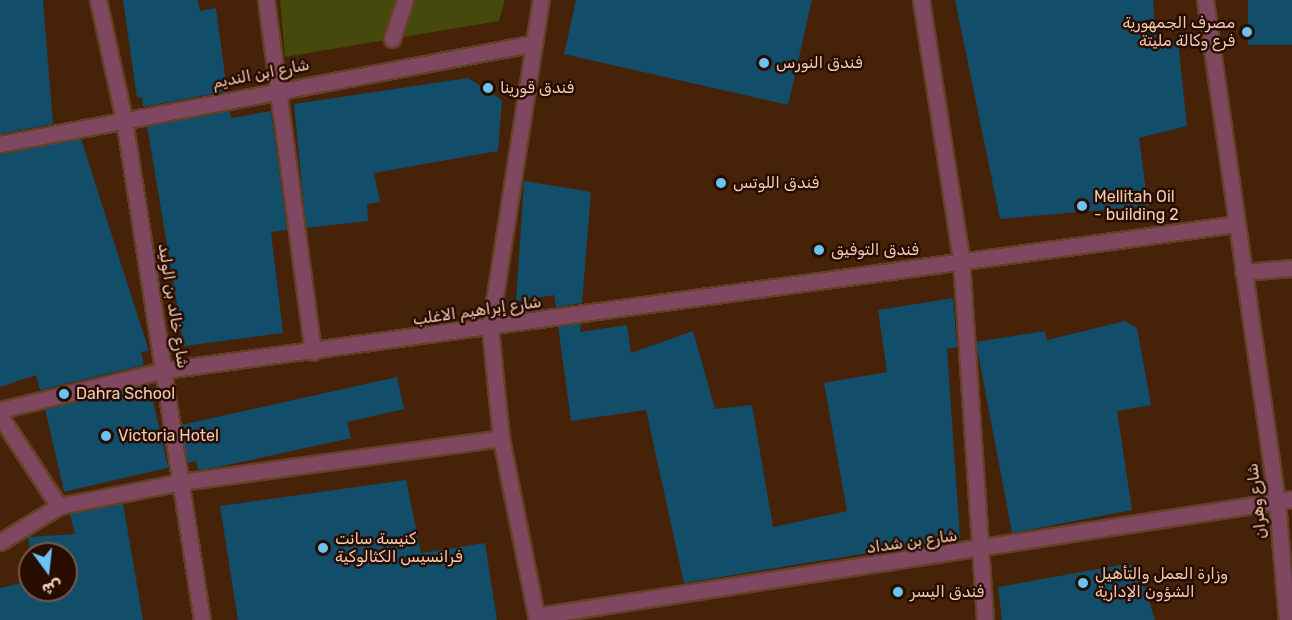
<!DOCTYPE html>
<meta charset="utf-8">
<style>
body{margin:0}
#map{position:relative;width:1292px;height:620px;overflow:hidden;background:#452208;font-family:Rubik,Cairo,sans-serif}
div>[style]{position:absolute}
.green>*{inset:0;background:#45490c}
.building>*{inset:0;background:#124d69;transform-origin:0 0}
.roads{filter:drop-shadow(2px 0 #644027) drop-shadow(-2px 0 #644027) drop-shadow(0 2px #644027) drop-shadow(0 -2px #644027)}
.pedestrian>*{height:15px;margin:-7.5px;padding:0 7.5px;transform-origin:7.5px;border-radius:7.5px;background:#804860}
.minor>*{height:15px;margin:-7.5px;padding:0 7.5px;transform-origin:7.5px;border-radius:7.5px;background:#804860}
.tertiary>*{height:15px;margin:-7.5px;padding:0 7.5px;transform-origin:7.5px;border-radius:7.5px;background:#804860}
.dots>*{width:16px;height:16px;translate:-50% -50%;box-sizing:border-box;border:3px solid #270c00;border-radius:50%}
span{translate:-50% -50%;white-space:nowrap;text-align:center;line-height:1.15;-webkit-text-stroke:5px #270c00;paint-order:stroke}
.poi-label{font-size:16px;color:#f1cbb3}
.right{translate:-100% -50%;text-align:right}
.left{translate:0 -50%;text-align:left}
.street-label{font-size:16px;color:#f1cbb3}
.north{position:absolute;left:18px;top:542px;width:60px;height:60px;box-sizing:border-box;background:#270c00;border:2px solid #785848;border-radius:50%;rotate:165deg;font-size:16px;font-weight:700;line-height:24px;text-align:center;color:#f1cbb3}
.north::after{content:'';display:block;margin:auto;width:21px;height:27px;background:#6bc3f2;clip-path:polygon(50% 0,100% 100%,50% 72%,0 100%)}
</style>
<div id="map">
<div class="green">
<i style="clip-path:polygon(280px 0,505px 0,499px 21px,285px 57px)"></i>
</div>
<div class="building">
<i style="clip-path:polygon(0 0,43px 0,53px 124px,0 134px)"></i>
<i style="clip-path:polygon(123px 0,198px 0,200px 11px,216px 8px,227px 91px,143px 107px,142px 97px,137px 98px)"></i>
<i style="clip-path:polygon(576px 0,812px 0,788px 105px,564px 54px)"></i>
<i style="clip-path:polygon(955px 0,1153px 0,1156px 39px,1178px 41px,1187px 126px,1139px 138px,1148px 206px,1000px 219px)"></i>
<i style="left:1248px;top:0;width:44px;height:45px"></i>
<i style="clip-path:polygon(468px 78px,502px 100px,498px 151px,374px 173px,380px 202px,367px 204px,368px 221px,306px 228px,294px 104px)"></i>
<i style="clip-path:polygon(230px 111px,231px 118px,271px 111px,287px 230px,271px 232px,283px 333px,184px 346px,147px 126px)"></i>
<i style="clip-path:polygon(81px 139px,149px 351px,141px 352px,144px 365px,40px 390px,36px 375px,0 387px,0 154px)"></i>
<i style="clip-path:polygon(524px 181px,591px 192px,582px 303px,556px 307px,554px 295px,516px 301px)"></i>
<i style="clip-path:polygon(953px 298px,957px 347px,947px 349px,960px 538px,684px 583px,646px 410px,571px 421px,558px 326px,581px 323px,580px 332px,627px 325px,631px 353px,693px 331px,715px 409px,752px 405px,773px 527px,847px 511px,824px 383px,887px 372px,878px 310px)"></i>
<i style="clip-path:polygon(1125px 321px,1137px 328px,1151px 405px,1117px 411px,1132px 510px,1012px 533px,976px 342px,1045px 331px,1047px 340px)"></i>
<i style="clip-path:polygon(397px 377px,404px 409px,347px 422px,351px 438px,218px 467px,198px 470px,196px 461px,187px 463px,181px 425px)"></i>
<i style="left:149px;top:384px;width:86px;height:107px;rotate:77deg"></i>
<i style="clip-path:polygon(406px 480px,421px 553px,485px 543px,497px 620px,238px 620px,220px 506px)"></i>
<i style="clip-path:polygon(123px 503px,143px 620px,0 620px,0 588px,30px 581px,30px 590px,66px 590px,66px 554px,31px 554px,28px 537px,75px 534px,70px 514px)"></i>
<i style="clip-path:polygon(1120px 565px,1138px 565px,1155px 620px,1002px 620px,998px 587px)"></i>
</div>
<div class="roads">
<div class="pedestrian">
<i style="left:392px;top:39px;width:41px;rotate:-71.6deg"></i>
</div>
<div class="minor">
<i style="left:266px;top:0;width:355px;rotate:82.4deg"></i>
<i style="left:921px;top:0;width:262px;rotate:81.2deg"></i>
<i style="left:961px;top:259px;width:362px;rotate:86.2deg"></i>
<i style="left:1205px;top:0;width:507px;rotate:81.84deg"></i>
<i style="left:1277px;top:502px;width:118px;rotate:85.2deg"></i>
<i style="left:0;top:144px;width:539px;rotate:-10.68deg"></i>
<i style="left:1243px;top:272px;width:49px;rotate:-4.7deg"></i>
<i style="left:0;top:410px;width:170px;rotate:-13.6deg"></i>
<i style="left:165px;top:370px;width:1081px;rotate:-7.76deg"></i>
<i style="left:0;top:416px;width:108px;rotate:56.8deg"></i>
<i style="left:0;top:542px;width:69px;rotate:-31.4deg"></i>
<i style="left:59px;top:506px;width:124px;rotate:-11.1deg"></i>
<i style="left:181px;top:482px;width:323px;rotate:-7.8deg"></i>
<i style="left:537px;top:616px;width:764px;rotate:-8.81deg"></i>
<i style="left:537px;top:620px;width:186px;rotate:-101.2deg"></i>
<i style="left:501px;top:438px;width:111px;rotate:-95.7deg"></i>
<i style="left:490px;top:328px;width:332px;rotate:-81.2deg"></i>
</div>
<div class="tertiary">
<i style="left:98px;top:0;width:122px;rotate:77.7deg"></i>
<i style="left:124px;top:119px;width:507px;rotate:81.15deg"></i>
</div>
</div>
<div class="dots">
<i style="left:1247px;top:32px;background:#6bc3f2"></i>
<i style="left:764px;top:63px;background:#6bc3f2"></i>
<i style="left:488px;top:88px;background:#6bc3f2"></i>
<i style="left:721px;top:183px;background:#6bc3f2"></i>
<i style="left:1082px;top:206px;background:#6bc3f2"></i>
<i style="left:819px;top:250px;background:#6bc3f2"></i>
<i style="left:64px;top:394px;background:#6bc3f2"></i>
<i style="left:106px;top:436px;background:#6bc3f2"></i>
<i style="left:323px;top:548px;background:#6bc3f2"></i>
<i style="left:1083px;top:583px;background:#6bc3f2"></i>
<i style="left:898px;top:592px;background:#6bc3f2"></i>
</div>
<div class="poi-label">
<span class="right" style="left:1235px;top:32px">مصرف الجمهورية<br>فرع وكالة مليتة</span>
<span class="left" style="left:776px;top:63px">فندق النورس</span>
<span class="left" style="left:500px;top:88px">فندق قورينا</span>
<span class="left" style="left:733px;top:183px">فندق اللوتس</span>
<span class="left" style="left:1094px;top:206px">Mellitah Oil<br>- building 2</span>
<span class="left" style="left:831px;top:250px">فندق التوفيق</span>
<span class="left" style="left:76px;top:394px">Dahra School</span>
<span class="left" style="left:118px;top:436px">Victoria Hotel</span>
<span class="left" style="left:335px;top:548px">كنيسة سانت<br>فرانسيس الكثالوكية</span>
<span class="left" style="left:1095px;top:583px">وزارة العمل والتأهيل<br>الشؤون الإدارية</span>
<span class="left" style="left:910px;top:592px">فندق اليسر</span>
</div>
<div class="street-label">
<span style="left:261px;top:74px;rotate:-11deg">شارع ابن النديم</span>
<span style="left:173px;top:306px;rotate:81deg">شارع خالد بن الوليد</span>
<span style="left:477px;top:311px;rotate:-8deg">شارع إبراهيم الاغلب</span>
<span style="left:1257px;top:501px;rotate:-97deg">شارع وهران</span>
<span style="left:912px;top:542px;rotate:-8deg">شارع بن شداد</span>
</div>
<div class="north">ش</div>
</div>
